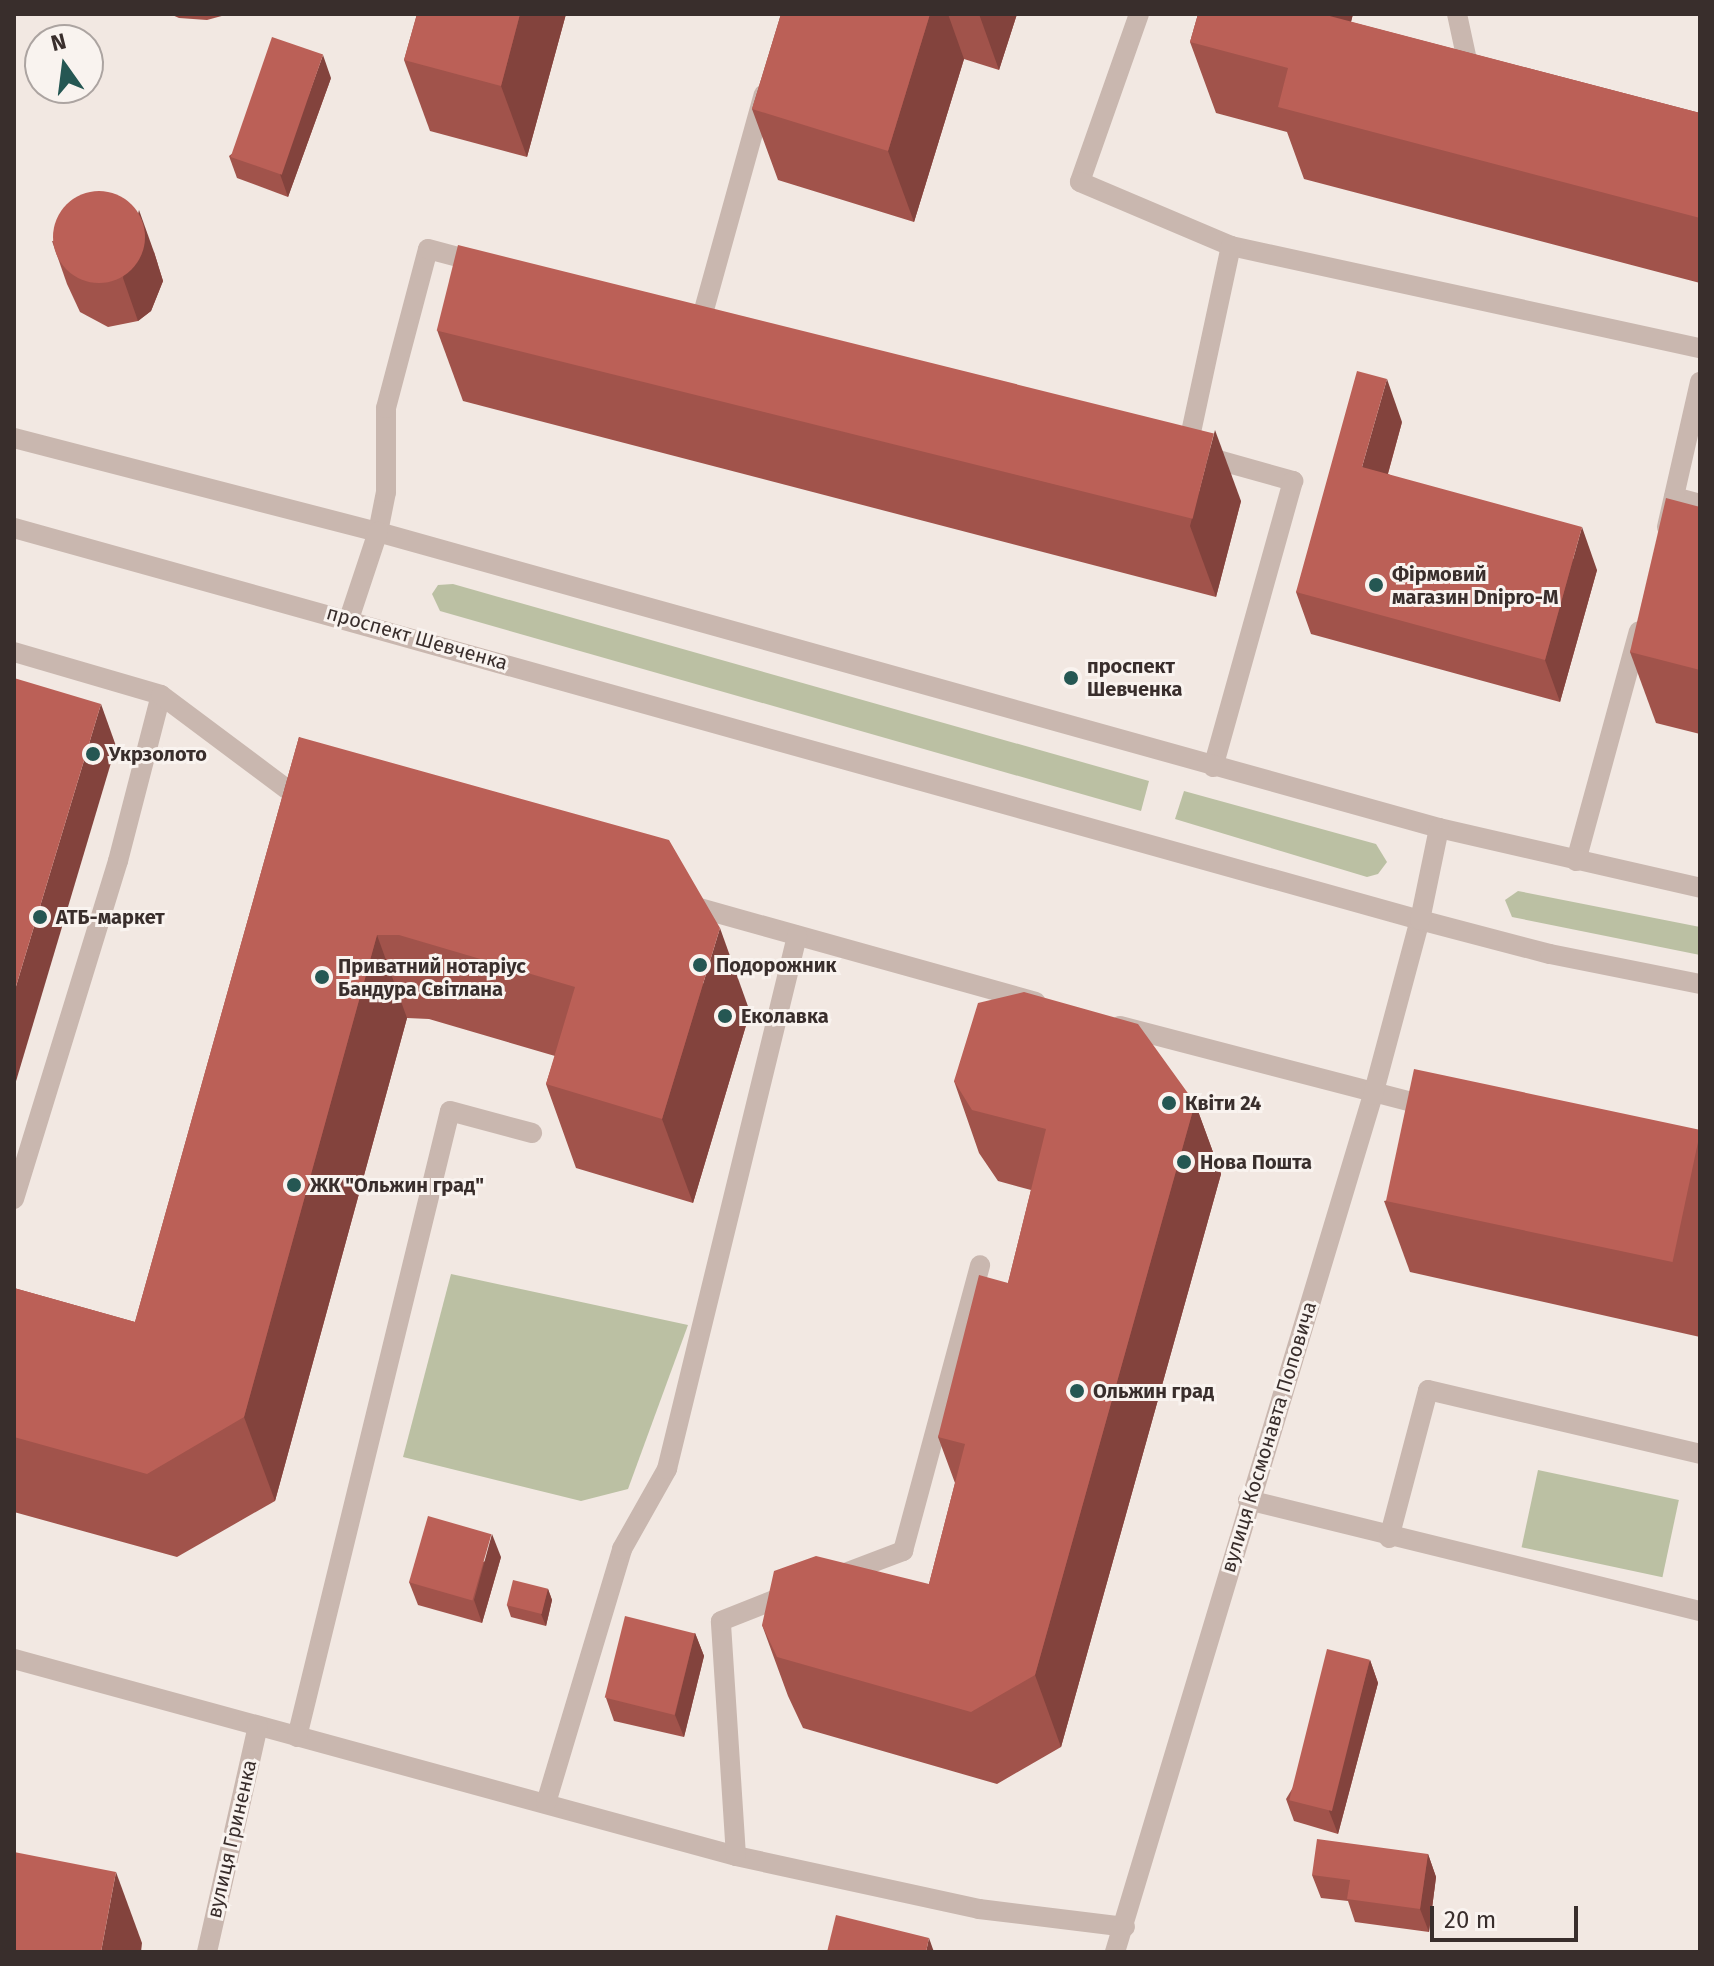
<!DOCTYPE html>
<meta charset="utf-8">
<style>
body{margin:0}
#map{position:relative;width:1714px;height:1966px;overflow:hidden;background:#f2e8e2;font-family:"Fira Sans",sans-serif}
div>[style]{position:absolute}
.green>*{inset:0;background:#bbc0a3;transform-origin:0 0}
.service>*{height:20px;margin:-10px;padding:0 10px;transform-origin:10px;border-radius:10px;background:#c9b7af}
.minor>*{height:20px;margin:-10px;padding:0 10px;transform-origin:10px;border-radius:10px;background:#c9b7af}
.tertiary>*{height:20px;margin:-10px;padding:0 10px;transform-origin:10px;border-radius:10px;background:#c9b7af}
.wall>*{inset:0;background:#a1534b}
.shaded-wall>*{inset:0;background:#83433d}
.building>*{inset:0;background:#bb6057;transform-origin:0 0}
.round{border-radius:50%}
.dots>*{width:22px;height:22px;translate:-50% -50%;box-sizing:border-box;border:4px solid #f9f3ef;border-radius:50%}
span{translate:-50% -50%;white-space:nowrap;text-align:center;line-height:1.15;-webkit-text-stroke:6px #f9f3ef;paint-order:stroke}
.poi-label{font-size:20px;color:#392e2c;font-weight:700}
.left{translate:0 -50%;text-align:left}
.street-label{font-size:20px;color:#392e2c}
.frame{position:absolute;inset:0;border:16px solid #392e2c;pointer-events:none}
.north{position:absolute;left:24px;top:24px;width:80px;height:80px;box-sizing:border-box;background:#f9f3ef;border:2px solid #aca4a1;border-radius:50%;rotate:346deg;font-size:22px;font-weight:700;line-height:32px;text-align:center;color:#392e2c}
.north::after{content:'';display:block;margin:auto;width:28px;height:36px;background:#255753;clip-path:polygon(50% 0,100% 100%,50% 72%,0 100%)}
.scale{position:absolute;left:1430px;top:1906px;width:148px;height:36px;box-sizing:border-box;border:4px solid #392e2c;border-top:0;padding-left:10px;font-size:24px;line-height:28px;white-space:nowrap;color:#392e2c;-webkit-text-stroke:6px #f9f3ef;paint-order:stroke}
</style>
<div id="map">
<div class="green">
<i style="clip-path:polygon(453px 584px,1149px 781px,1141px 811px,440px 611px,432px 594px,438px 585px)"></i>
<i style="clip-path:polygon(1184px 791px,1376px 844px,1387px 862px,1378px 874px,1367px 877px,1175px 819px)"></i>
<i style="clip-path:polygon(1518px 891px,1700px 927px,1700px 955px,1512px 917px,1505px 900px)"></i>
<i style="clip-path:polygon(451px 1274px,688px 1325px,628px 1489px,581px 1501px,403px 1457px)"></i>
<i style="left:1538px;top:1470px;width:144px;height:79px;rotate:12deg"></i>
</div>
<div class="service">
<i style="left:1139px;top:14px;width:178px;rotate:109.4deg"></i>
<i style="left:1080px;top:182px;width:164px;rotate:23deg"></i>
<i style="left:1231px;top:246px;width:480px;rotate:12.3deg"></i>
<i style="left:1457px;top:14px;width:52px;rotate:77.8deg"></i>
<i style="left:1468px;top:65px;width:14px;rotate:12deg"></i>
<i style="left:702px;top:317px;width:231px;rotate:-74.5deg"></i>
<i style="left:1187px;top:451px;width:210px;rotate:-77.9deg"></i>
<i style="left:1200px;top:455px;width:97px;rotate:15.6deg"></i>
<i style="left:1293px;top:481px;width:297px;rotate:105.6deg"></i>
<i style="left:1674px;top:497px;width:27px;rotate:15deg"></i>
<i style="left:1667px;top:527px;width:149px;rotate:-77.2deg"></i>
<i style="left:378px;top:532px;width:41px;rotate:-78.7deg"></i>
<i style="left:386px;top:492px;width:84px;rotate:-90deg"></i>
<i style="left:386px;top:408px;width:164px;rotate:-75.2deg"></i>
<i style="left:428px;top:249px;width:55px;rotate:14.8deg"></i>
<i style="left:14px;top:652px;width:153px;rotate:16.3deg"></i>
<i style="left:1576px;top:861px;width:238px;rotate:-74.7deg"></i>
<i style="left:685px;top:904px;width:364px;rotate:15.6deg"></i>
<i style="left:1120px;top:1026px;width:325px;rotate:14.6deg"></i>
<i style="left:14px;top:1199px;width:354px;rotate:-72.9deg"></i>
<i style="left:118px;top:861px;width:171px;rotate:-75.5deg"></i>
<i style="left:161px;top:695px;width:164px;rotate:36.8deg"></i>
<i style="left:292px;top:793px;width:16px;rotate:14deg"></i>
<i style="left:1248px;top:1500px;width:465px;rotate:13.8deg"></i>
<i style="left:1389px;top:1538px;width:153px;rotate:-75.2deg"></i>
<i style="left:1428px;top:1390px;width:279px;rotate:13.2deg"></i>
<i style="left:837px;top:1576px;width:71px;rotate:-20.7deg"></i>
<i style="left:903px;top:1551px;width:296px;rotate:-74.9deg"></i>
<i style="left:14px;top:1659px;width:748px;rotate:15.26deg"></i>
<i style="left:736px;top:1856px;width:249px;rotate:12.3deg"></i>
<i style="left:979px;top:1909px;width:147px;rotate:7deg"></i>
<i style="left:297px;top:1737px;width:644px;rotate:-76.27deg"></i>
<i style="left:450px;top:1111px;width:85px;rotate:15deg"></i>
<i style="left:546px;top:1803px;width:265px;rotate:-73.3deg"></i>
<i style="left:622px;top:1549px;width:92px;rotate:-60.6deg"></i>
<i style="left:667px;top:1469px;width:549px;rotate:-76.29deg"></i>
<i style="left:736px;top:1856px;width:235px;rotate:-93.7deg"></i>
<i style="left:721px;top:1621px;width:76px;rotate:-21.5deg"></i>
</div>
<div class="minor">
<i style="left:207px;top:1952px;width:232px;rotate:-77.3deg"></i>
<i style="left:1115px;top:1952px;width:895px;rotate:-73.25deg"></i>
<i style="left:1373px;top:1095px;width:181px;rotate:-75deg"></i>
</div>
<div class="tertiary">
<i style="left:14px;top:438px;width:376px;rotate:14.5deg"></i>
<i style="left:378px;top:532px;width:1102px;rotate:15.59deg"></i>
<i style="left:1439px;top:828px;width:268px;rotate:12.9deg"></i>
<i style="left:14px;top:528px;width:1460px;rotate:15.58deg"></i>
<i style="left:1420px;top:920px;width:134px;rotate:14.7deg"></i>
<i style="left:1550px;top:954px;width:153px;rotate:11.3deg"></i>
<i style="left:349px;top:619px;width:92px;rotate:-71.6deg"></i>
<i style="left:1420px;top:920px;width:94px;rotate:-78.3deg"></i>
</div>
<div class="wall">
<i style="clip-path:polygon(170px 14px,229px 14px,207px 20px,179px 18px)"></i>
<i style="clip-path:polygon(417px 14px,566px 14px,527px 157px,430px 131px,404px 60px)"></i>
<i style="clip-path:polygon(781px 14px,1017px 14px,999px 70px,964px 59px,914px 222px,778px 180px,752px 109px)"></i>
<i style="clip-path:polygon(1198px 14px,1353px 14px,1351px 22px,1700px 113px,1700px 283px,1304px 179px,1287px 132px,1216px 113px,1190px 42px)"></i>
<i style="clip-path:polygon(331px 78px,288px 197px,237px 178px,229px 156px)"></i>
<i style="clip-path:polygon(52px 241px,154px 252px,163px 281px,151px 311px,138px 321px,108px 327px,80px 312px,67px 284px)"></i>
<i style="clip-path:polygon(437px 330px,1241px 501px,1216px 597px,463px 401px)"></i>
<i style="clip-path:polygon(1402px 422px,1388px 474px,1597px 570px,1560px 702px,1311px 634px,1296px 592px)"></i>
<i style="clip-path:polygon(1700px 507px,1700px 734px,1656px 723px,1630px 652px)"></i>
<i style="clip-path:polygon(299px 737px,750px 1012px,693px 1203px,576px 1168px,546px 1084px,555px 1056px,429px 1019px,407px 1018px,275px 1501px,177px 1557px,14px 1512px,14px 1288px,135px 1322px)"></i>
<i style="clip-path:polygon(954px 1081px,1195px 1103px,1221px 1174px,1061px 1747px,997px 1784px,803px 1728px,788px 1696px,762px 1625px,929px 1584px,955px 1483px,938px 1437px,1008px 1283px,1031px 1190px,998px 1181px,979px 1153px)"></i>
<i style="clip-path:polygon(1700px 1132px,1700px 1337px,1410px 1272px,1384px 1201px)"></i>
<i style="clip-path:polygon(501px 1557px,482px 1623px,418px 1605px,409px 1582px)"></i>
<i style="clip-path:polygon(548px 1589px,552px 1600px,546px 1626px,511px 1617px,507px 1605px)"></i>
<i style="clip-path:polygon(695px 1633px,704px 1656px,684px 1737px,614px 1721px,606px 1698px)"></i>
<i style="clip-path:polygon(1370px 1660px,1378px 1683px,1338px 1834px,1294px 1821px,1286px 1799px)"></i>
<i style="clip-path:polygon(1428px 1854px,1436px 1877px,1429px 1932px,1355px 1922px,1348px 1901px,1321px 1898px,1312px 1875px)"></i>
</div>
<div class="shaded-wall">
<i style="clip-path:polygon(520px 14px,566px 14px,527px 157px,501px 86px)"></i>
<i style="clip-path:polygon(930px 14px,948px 14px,964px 59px,914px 222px,888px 151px)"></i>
<i style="clip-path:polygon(979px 14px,1017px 14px,999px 70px)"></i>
<i style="clip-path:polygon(1310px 14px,1353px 14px,1335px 82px)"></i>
<i style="clip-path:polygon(323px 55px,331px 78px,288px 197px,280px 174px)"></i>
<i style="clip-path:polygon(139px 210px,154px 252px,163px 281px,151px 311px,138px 321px,123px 278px)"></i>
<i style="clip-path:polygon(1387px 379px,1402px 422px,1378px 509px,1362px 467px)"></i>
<i style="clip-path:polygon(1215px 430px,1241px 501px,1216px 597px,1190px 526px)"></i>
<i style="clip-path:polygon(1582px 527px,1597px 570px,1560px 702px,1545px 660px)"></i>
<i style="clip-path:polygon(101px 704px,116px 746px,14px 1088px,14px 993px)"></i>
<i style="clip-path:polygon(720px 928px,750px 1012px,693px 1203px,662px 1119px)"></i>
<i style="clip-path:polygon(377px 935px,407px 1018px,275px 1501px,244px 1417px)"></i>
<i style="clip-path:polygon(1195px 1103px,1221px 1174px,1061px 1747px,1035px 1675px)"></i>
<i style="clip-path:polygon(492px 1534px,501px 1557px,482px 1623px,474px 1600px)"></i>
<i style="clip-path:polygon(548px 1589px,552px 1600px,546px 1626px,541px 1614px)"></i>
<i style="clip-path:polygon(695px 1633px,704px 1656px,684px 1737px,675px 1715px)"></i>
<i style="clip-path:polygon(1370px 1660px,1378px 1683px,1338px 1834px,1329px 1811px)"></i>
<i style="clip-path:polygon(1428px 1854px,1436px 1877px,1429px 1932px,1420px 1909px)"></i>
<i style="clip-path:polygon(116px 1872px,142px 1943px,141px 1952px,101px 1952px)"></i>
<i style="clip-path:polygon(929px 1938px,934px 1952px,926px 1952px)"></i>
</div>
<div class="building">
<i style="clip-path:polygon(417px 14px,520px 14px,501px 86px,404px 60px)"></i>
<i style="clip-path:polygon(781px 14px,930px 14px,888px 151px,752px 109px)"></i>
<i style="clip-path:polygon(1198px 14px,1322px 14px,1700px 113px,1700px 218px,1278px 107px,1288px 68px,1190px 42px)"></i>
<i style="left:272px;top:37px;width:54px;height:127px;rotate:19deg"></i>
<i class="round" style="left:53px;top:191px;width:92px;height:92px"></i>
<i style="left:458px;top:245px;width:779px;height:88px;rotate:14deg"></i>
<i style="clip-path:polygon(1357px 371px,1387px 379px,1362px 467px,1582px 527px,1545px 660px,1296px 592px)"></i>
<i style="clip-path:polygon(1666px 498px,1700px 507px,1700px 670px,1630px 652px)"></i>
<i style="clip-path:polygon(14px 678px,101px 704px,14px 993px)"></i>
<i style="clip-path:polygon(299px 737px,669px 840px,720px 928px,662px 1119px,546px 1084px,575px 987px,399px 935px,377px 935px,244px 1417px,147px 1474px,14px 1437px,14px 1288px,135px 1322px)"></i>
<i style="clip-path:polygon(1024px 992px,1138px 1024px,1195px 1103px,1035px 1675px,971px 1712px,777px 1657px,762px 1625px,774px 1571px,816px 1556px,929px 1584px,965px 1444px,938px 1437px,979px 1275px,1008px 1283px,1046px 1129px,972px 1110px,954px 1081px,978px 1003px)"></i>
<i style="left:1414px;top:1069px;width:293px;height:135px;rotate:12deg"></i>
<i style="left:428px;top:1516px;width:66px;height:69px;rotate:16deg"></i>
<i style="left:513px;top:1580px;width:36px;height:26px;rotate:14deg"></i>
<i style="left:625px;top:1616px;width:72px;height:84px;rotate:14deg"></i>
<i style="left:1327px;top:1649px;width:44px;height:156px;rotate:14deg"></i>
<i style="clip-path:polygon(1317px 1839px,1428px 1854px,1420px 1909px,1347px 1899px,1350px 1880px,1312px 1875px)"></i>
<i style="clip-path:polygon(14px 1852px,116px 1872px,101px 1952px,14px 1952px)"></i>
<i style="clip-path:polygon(836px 1915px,929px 1938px,926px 1952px,827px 1952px)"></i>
</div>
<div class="dots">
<i style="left:1376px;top:585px;background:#255753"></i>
<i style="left:1071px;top:678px;background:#255753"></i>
<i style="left:93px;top:754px;background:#255753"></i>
<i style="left:40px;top:917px;background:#255753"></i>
<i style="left:700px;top:965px;background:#255753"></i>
<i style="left:322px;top:977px;background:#255753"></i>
<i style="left:725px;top:1016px;background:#255753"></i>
<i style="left:1169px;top:1103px;background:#255753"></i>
<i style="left:1184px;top:1162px;background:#255753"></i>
<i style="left:294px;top:1185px;background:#255753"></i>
<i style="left:1077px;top:1391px;background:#255753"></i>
</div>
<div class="poi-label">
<span class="left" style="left:1392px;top:586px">Фірмовий<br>магазин Dnipro-M</span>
<span class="left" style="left:1087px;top:678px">проспект<br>Шевченка</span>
<span class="left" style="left:109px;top:754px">Укрзолото</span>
<span class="left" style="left:56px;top:917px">АТБ-маркет</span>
<span class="left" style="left:716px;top:965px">Подорожник</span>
<span class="left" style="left:338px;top:978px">Приватний нотаріус<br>Бандура Світлана</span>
<span class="left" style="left:741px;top:1016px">Еколавка</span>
<span class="left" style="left:1185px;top:1103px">Квіти 24</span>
<span class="left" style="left:1200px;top:1162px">Нова Пошта</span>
<span class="left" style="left:310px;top:1185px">ЖК "Ольжин град"</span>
<span class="left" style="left:1093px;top:1391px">Ольжин град</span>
</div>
<div class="street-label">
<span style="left:417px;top:638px;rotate:16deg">проспект Шевченка</span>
<span style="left:1269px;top:1437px;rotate:-73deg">вулиця Космонавта Поповича</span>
<span style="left:232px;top:1839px;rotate:-77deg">вулиця Гриненка</span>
</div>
<div class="frame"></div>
<div class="north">N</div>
<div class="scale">20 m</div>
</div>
